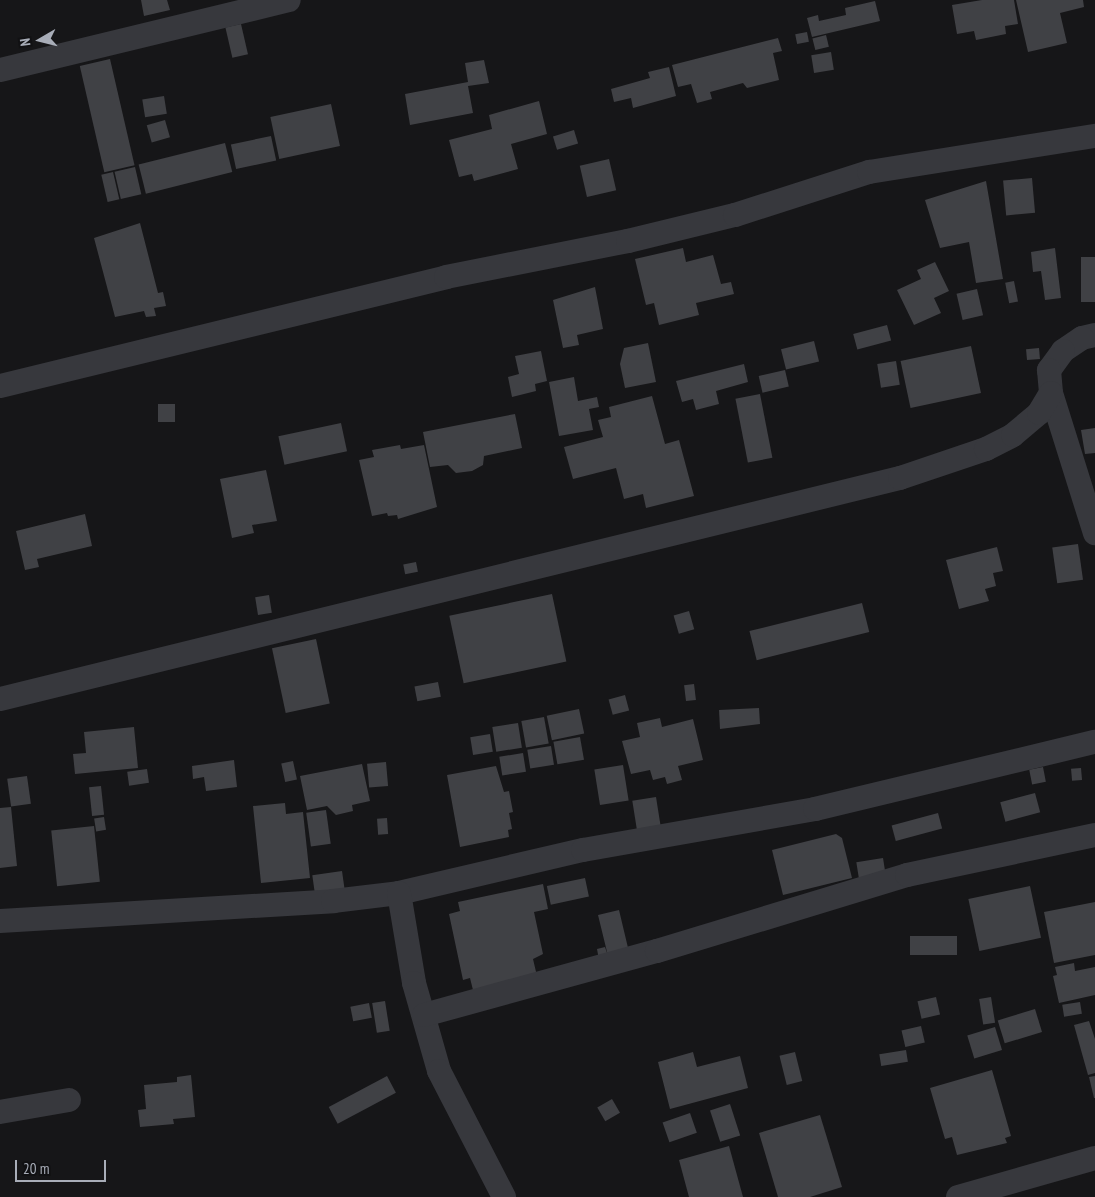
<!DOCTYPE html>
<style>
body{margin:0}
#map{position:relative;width:1095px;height:1197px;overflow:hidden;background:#161618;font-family:"PT Sans Narrow",sans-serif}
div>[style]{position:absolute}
.building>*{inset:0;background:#404145;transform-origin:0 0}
.street>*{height:24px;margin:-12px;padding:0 12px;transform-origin:12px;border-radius:12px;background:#37383d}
span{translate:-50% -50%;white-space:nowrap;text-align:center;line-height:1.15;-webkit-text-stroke:4px #111113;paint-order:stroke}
.north{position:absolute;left:15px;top:15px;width:50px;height:50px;-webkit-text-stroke:4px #111113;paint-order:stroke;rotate:262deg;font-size:14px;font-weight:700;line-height:20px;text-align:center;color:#a8adb8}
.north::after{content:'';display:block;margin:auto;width:18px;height:22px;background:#a8adb8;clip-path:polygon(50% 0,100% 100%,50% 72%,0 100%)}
.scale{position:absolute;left:15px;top:1160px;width:91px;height:22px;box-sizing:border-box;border:2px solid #a8adb8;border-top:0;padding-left:6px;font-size:15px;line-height:18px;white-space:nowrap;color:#a8adb8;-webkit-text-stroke:4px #111113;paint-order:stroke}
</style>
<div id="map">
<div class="building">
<i style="clip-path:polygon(141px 0,167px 0,170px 10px,144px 16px)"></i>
<i style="clip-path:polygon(982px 0,1014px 0,1018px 24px,1005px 26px,1006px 34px,976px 40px,974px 31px,957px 34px,952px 5px)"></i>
<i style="clip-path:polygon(1016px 0,1083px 0,1084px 7px,1060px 13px,1067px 43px,1028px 52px)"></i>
<i style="clip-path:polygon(875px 1px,880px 21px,812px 37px,807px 18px,818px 15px,819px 21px,846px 15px,845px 8px)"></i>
<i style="left:241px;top:24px;width:31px;height:16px;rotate:77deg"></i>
<i style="left:807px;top:32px;width:10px;height:12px;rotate:79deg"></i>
<i style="left:826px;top:35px;width:12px;height:14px;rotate:76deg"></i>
<i style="clip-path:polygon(778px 38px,782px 51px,773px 53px,779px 80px,747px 88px,743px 83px,710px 92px,712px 99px,697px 103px,691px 84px,678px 87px,672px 65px)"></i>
<i style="left:831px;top:52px;width:18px;height:20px;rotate:81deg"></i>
<i style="left:110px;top:59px;width:109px;height:31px;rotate:77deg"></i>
<i style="clip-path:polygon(484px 60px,489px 83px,468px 86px,473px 113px,410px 125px,405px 94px,468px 82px,465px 63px)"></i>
<i style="clip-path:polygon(669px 67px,676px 96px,633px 108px,631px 98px,614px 102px,611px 89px,650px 78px,648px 72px)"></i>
<i style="left:164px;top:96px;width:18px;height:22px;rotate:81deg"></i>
<i style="clip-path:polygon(539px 101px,547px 134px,511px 144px,518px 169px,474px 181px,472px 174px,459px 177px,449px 140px,492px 129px,489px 115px)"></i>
<i style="left:331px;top:104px;width:43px;height:62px;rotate:78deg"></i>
<i style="left:165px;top:120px;width:18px;height:19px;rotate:74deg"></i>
<i style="left:574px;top:130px;width:14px;height:22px;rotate:73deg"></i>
<i style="left:271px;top:136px;width:25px;height:41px;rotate:78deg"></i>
<i style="left:225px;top:143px;width:30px;height:89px;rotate:76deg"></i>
<i style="left:609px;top:159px;width:32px;height:30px;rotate:77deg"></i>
<i style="left:135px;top:167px;width:28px;height:21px;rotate:77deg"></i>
<i style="left:113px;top:172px;width:28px;height:12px;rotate:77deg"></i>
<i style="left:1032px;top:178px;width:35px;height:29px;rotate:85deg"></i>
<i style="clip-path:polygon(986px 181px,1003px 279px,976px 283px,969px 242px,940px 248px,925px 200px)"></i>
<i style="clip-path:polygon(140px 223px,158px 293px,163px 292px,166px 306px,154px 308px,156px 316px,146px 317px,144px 311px,115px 317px,94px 238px)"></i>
<i style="clip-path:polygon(683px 248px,686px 262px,713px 255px,721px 284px,731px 282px,734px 294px,696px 303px,699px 315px,659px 325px,654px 303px,646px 305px,635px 259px)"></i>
<i style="clip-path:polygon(1055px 248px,1061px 298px,1045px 300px,1041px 271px,1033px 272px,1031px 252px)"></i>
<i style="left:1081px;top:257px;width:14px;height:45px"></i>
<i style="clip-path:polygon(935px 262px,949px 291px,934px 298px,941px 313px,914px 325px,897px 290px,921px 279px,917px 270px)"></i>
<i style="left:1014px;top:281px;width:21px;height:9px;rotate:79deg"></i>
<i style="clip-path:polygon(595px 287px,603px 329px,577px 335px,579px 345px,563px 348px,553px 300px)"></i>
<i style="left:977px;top:289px;width:27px;height:21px;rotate:77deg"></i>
<i style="left:887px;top:325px;width:16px;height:35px;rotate:75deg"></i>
<i style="left:814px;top:341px;width:21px;height:34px;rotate:76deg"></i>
<i style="clip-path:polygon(648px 343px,656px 382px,625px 388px,620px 364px,624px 348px)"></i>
<i style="left:971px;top:346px;width:48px;height:72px;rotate:78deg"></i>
<i style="left:1039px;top:348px;width:11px;height:13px;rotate:85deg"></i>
<i style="clip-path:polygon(541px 351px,547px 381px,535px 384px,536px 391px,512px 397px,508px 377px,519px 374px,515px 356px)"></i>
<i style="left:896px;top:361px;width:24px;height:19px;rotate:81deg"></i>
<i style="clip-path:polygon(744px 364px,748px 382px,716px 391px,719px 404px,696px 410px,693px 399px,682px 402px,676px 381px)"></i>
<i style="left:785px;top:370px;width:17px;height:27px;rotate:77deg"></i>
<i style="clip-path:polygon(574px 377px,578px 401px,597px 397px,599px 407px,589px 409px,593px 430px,559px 436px,549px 382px)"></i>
<i style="left:760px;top:394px;width:65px;height:25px;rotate:79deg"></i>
<i style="clip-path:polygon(652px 396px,665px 444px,679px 440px,694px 496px,646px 508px,643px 494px,624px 499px,616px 468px,573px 479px,564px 447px,603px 437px,598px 420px,611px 417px,609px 407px)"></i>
<i style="left:158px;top:404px;width:17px;height:18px"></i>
<i style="clip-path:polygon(515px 414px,522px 448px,484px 456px,483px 465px,472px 471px,456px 473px,448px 465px,430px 467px,423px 432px)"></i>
<i style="left:341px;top:423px;width:29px;height:64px;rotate:78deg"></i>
<i style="clip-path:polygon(1095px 428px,1095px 453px,1085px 454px,1081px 430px)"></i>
<i style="clip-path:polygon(400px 445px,401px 449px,424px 445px,437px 507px,398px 519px,397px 515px,388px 516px,387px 513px,372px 516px,359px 460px,374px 457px,372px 450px)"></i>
<i style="clip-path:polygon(266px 470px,277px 521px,252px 525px,254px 533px,232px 538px,220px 479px)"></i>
<i style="clip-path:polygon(85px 514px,92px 546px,37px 559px,39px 567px,25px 570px,16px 531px)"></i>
<i style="left:1078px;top:544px;width:36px;height:26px;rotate:82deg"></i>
<i style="clip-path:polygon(997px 547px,1003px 571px,993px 573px,996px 586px,985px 589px,989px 601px,959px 609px,946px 560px)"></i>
<i style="left:416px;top:562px;width:10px;height:13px;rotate:79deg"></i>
<i style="left:552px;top:594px;width:69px;height:105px;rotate:78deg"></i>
<i style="left:269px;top:595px;width:18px;height:14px;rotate:81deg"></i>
<i style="left:862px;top:603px;width:30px;height:116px;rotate:76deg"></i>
<i style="left:689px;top:611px;width:19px;height:16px;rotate:74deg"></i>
<i style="left:316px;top:639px;width:66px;height:45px;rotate:78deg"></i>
<i style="left:438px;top:682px;width:15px;height:24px;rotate:79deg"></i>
<i style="left:694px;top:684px;width:16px;height:10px;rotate:83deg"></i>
<i style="left:625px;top:695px;width:16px;height:17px;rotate:75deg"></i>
<i style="clip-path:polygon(759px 708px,760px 724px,720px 729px,719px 710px)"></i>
<i style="left:579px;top:709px;width:25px;height:33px;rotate:78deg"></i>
<i style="left:544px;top:717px;width:27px;height:23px;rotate:80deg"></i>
<i style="clip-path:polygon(660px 718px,662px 727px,693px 719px,703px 760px,678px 766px,682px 780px,667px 784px,665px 777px,653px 780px,650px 770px,631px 774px,622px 741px,640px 737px,637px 723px)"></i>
<i style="left:518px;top:723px;width:25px;height:26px;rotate:81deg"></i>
<i style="clip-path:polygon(134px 727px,138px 768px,75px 774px,73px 754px,86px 753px,84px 732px)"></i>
<i style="left:490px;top:734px;width:18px;height:20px;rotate:81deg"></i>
<i style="left:580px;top:737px;width:23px;height:27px;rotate:80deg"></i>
<i style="left:551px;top:746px;width:19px;height:24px;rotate:81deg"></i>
<i style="left:523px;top:753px;width:19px;height:24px;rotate:81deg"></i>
<i style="clip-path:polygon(234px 760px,237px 787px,206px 791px,204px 777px,193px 779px,192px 766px)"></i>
<i style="left:293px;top:761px;width:19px;height:12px;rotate:78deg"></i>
<i style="left:386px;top:762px;width:24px;height:19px;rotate:85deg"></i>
<i style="clip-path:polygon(362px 764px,370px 801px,352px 805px,353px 811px,336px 815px,327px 806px,307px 810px,300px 776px)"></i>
<i style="left:623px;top:765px;width:36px;height:29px;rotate:81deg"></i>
<i style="clip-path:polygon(496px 766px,504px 792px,509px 791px,513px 812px,509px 813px,512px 829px,508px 830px,509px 837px,460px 847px,447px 775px)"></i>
<i style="left:1043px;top:767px;width:15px;height:14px;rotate:79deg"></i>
<i style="left:1081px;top:768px;width:12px;height:10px;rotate:85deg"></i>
<i style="left:147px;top:769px;width:14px;height:20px;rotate:82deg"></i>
<i style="left:27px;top:776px;width:28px;height:20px;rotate:82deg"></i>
<i style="left:101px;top:786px;width:29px;height:12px;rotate:84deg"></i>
<i style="left:1035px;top:793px;width:20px;height:36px;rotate:75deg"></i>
<i style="left:656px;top:797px;width:31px;height:24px;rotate:81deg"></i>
<i style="clip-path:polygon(285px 803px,286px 814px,303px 812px,310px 878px,261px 883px,253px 806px)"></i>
<i style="clip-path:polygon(11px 807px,17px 866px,0 868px,0 808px)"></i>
<i style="left:326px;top:810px;width:34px;height:20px;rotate:82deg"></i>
<i style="left:938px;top:813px;width:16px;height:48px;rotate:75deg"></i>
<i style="left:104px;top:817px;width:13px;height:10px;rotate:81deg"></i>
<i style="left:387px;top:818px;width:16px;height:10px;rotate:86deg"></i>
<i style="left:94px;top:826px;width:56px;height:43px;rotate:84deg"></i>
<i style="clip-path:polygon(836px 834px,842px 838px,852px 878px,783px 895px,772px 850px)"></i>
<i style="left:883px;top:858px;width:18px;height:27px;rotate:81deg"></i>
<i style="left:342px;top:871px;width:21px;height:30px;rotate:82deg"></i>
<i style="left:585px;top:878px;width:19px;height:39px;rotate:78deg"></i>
<i style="clip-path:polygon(543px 884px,548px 909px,534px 912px,543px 954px,533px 959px,537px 976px,473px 990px,470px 978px,463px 980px,449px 914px,460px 911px,458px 902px)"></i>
<i style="left:1030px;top:886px;width:53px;height:63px;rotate:78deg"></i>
<i style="clip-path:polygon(1095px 902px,1095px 955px,1054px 963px,1044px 912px)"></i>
<i style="clip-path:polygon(619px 910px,629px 952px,599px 960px,597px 949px,605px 947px,608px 956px,598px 915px)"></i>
<i style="left:910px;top:936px;width:47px;height:19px"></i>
<i style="clip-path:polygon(1074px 963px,1075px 971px,1095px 967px,1095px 995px,1059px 1003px,1053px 976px,1057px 975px,1055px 967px)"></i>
<i style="left:936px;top:997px;width:18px;height:19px;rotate:77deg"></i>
<i style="left:991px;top:997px;width:26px;height:12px;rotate:81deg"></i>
<i style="left:385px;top:1001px;width:30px;height:13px;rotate:81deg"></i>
<i style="left:1080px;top:1002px;width:12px;height:18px;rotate:81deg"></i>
<i style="left:369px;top:1003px;width:15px;height:19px;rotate:79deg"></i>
<i style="left:1035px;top:1009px;width:24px;height:39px;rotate:73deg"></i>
<i style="clip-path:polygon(1089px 1021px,1095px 1039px,1095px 1073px,1088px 1075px,1074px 1025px)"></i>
<i style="left:921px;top:1026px;width:17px;height:20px;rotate:77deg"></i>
<i style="left:995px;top:1027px;width:24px;height:29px;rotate:73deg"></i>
<i style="left:906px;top:1050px;width:12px;height:27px;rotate:81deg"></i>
<i style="clip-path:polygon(693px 1052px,697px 1067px,740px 1056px,748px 1088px,670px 1109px,658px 1062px)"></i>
<i style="left:795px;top:1052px;width:30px;height:16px;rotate:76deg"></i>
<i style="clip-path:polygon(992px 1070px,1011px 1136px,1005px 1138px,1007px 1143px,957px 1155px,952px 1137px,945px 1139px,930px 1088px)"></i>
<i style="clip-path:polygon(191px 1075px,195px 1117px,173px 1119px,174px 1124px,140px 1127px,138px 1110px,146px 1109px,144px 1085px,177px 1082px,177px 1077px)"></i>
<i style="left:387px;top:1076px;width:19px;height:66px;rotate:62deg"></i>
<i style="clip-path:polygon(1095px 1076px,1095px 1098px,1094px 1098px,1089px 1077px)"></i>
<i style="left:612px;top:1099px;width:16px;height:17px;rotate:60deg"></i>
<i style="left:730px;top:1104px;width:33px;height:21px;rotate:72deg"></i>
<i style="left:690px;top:1113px;width:21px;height:29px;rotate:71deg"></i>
<i style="clip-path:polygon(820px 1115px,842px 1187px,810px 1197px,778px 1197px,759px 1133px)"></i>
<i style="clip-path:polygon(729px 1146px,743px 1197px,689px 1197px,679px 1160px)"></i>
</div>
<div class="street">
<i style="left:0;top:70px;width:297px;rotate:-13.6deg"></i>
<i style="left:1095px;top:335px;width:13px;rotate:167deg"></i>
<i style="left:1082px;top:338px;width:23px;rotate:146deg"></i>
<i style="left:1063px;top:351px;width:24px;rotate:126deg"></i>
<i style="left:1049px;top:370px;width:23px;rotate:85deg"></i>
<i style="left:1051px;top:393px;width:147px;rotate:72.6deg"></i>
<i style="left:0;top:386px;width:459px;rotate:-13.7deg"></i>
<i style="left:446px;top:277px;width:186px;rotate:-11.2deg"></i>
<i style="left:628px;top:241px;width:110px;rotate:-13.7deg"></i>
<i style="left:735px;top:215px;width:141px;rotate:-17.8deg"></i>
<i style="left:869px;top:172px;width:229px;rotate:-9.1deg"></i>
<i style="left:0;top:699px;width:927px;rotate:-13.8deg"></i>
<i style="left:900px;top:478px;width:91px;rotate:-18.6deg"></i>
<i style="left:986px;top:449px;width:30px;rotate:-27deg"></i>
<i style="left:1013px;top:435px;width:34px;rotate:-40deg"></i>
<i style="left:1039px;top:413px;width:23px;rotate:-59deg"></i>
<i style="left:399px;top:893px;width:189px;rotate:-13.2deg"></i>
<i style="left:583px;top:850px;width:236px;rotate:-10deg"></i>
<i style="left:815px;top:809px;width:288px;rotate:-13.5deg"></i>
<i style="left:0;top:921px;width:334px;rotate:-3.4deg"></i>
<i style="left:333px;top:901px;width:66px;rotate:-6.9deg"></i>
<i style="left:399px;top:893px;width:91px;rotate:80.5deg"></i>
<i style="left:414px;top:983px;width:91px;rotate:74.1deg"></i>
<i style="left:439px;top:1071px;width:142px;rotate:62.7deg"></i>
<i style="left:424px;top:1015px;width:242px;rotate:-15.4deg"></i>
<i style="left:657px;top:951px;width:261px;rotate:-16.9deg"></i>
<i style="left:907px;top:875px;width:192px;rotate:-12deg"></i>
<i style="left:0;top:1112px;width:70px;rotate:-9.9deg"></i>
<i style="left:958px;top:1197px;width:142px;rotate:-15.9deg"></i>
</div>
<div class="north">N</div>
<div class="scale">20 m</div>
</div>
